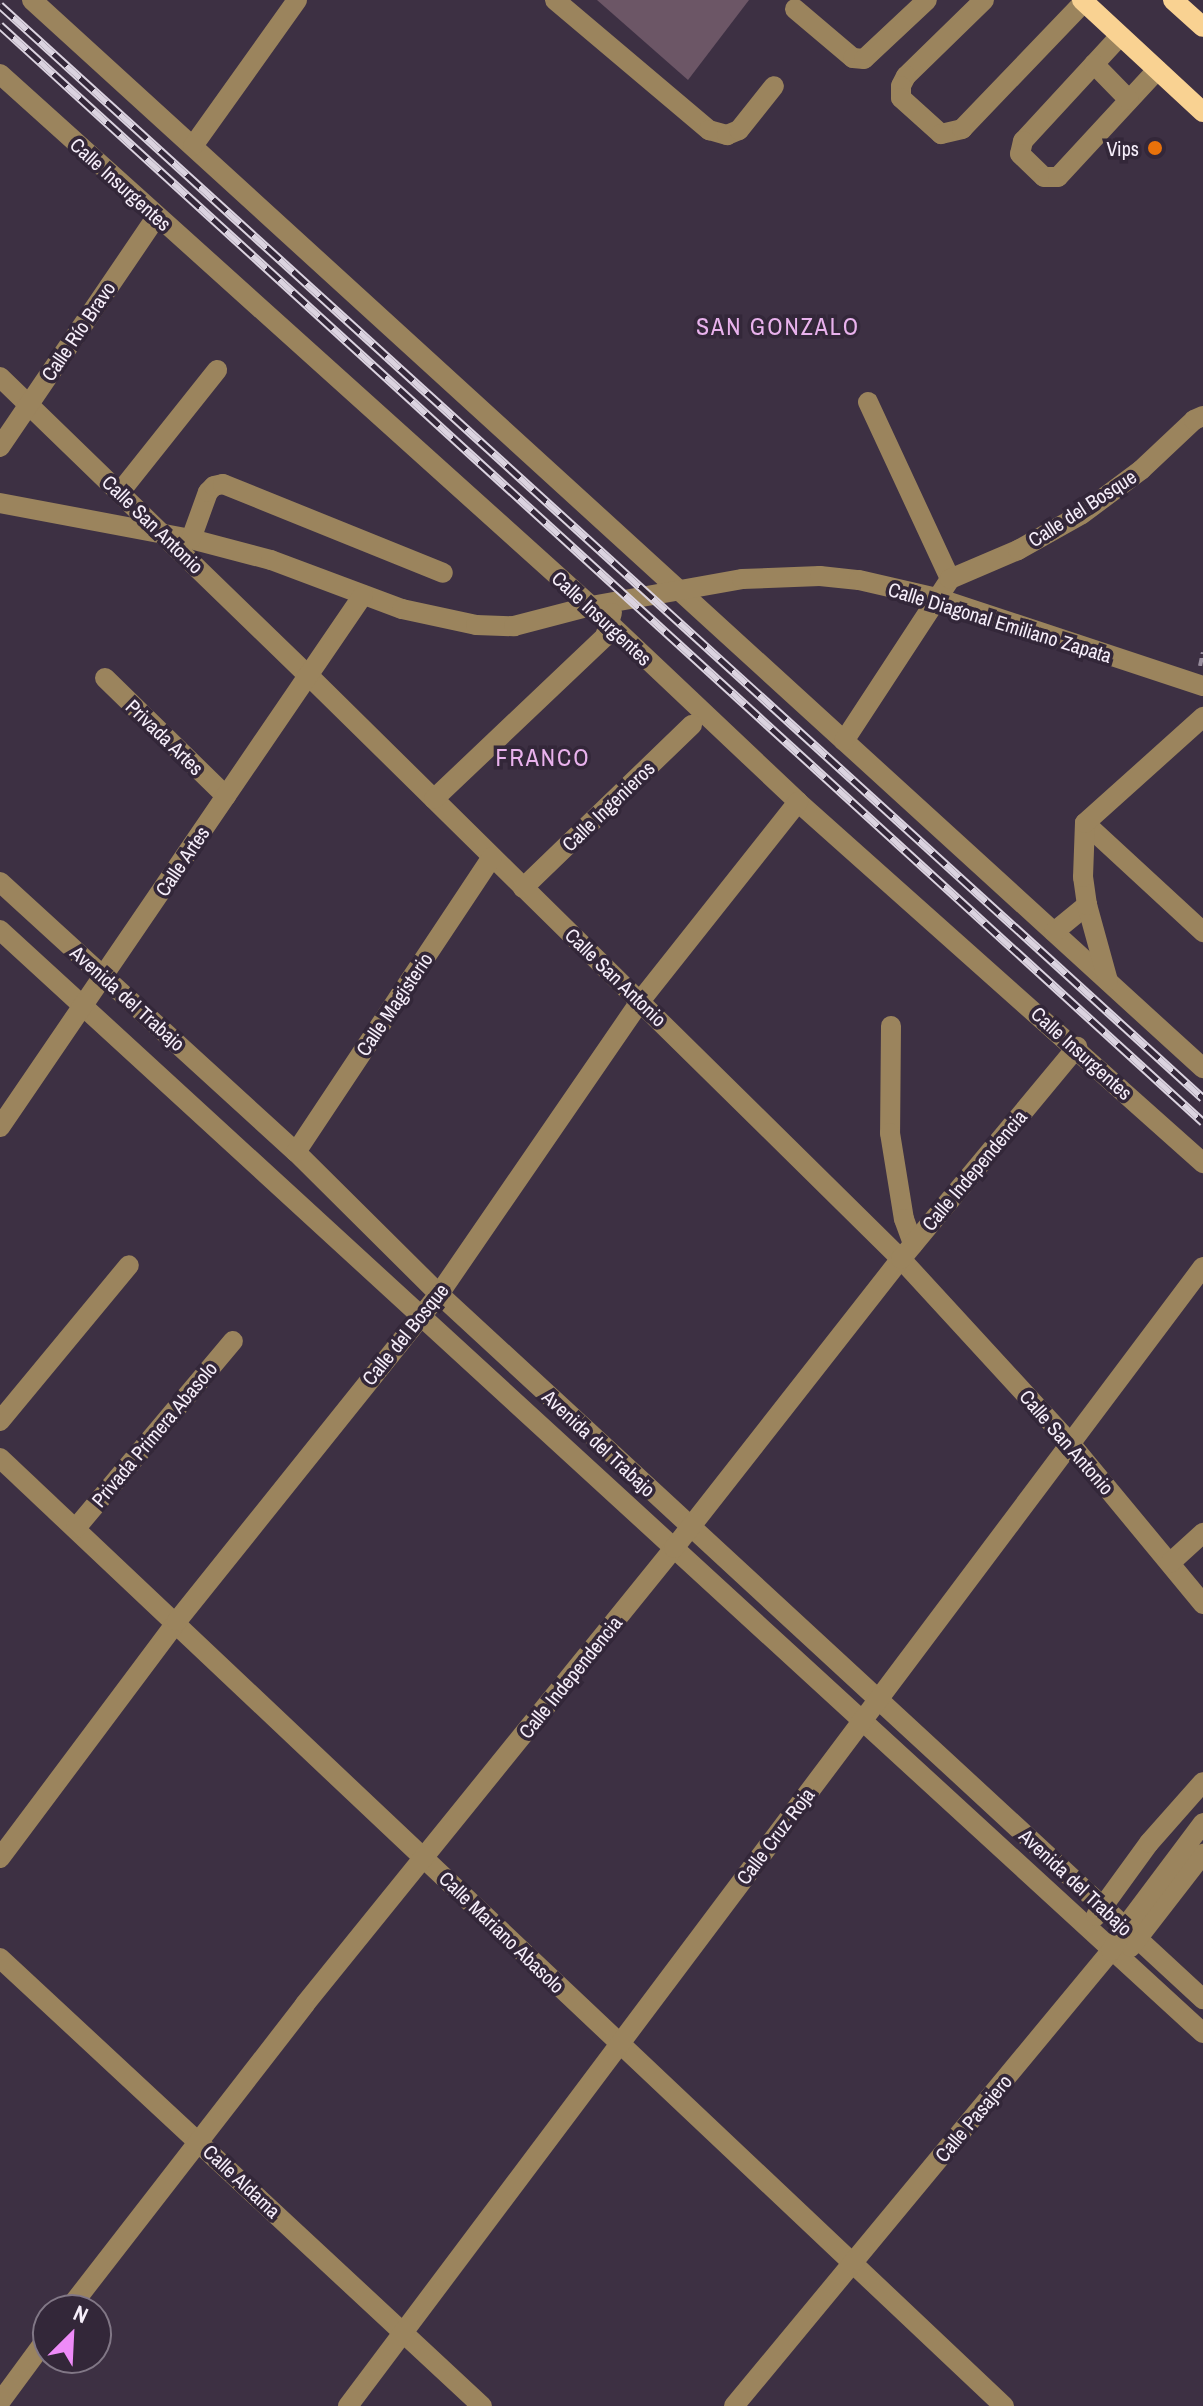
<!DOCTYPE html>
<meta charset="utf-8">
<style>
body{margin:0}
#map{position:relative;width:1203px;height:2406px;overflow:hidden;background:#3d3043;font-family:"Archivo Narrow",sans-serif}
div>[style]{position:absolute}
.building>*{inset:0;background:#6c5666}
.path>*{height:4px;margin-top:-2px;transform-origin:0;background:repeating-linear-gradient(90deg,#978c9c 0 8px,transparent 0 12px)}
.minor>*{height:20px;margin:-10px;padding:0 10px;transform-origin:10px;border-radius:10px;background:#9b845d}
.major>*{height:20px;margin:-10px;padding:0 10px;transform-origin:10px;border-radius:10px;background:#f9d292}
.rail>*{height:9px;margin-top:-4.5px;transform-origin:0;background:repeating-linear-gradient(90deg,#332739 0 18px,#dbd3e0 0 36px);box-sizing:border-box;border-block:2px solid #dbd3e0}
.dots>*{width:22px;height:22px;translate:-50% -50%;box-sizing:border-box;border:4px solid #332739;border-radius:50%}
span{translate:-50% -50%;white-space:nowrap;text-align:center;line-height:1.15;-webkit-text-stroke:7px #332739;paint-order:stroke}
.poi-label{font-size:20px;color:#f6eefa}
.right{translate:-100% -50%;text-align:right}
.street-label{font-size:20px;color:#f6eefa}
.quarter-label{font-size:24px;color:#e9b2ed;letter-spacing:2px}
.north{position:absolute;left:32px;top:2294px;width:80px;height:80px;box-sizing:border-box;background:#332739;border:2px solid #817786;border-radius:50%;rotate:24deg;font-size:22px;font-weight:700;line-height:32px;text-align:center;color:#f6eefa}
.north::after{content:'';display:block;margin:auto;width:28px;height:36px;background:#ee8bf8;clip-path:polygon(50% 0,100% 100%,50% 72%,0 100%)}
</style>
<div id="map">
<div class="building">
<i style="clip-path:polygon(597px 0,749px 0,688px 80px)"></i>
</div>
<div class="path">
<i style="left:1200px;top:666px;width:14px;rotate:-78deg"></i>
</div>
<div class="minor">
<i style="left:32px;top:0;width:1585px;rotate:42.37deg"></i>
<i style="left:555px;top:0;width:202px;rotate:40.2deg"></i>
<i style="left:709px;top:130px;width:19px;rotate:16deg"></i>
<i style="left:727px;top:135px;width:13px;rotate:-23deg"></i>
<i style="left:739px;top:130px;width:56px;rotate:-51.5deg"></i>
<i style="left:984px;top:0;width:109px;rotate:135.7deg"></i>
<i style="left:906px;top:76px;width:11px;rotate:117deg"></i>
<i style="left:901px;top:86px;width:12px;rotate:90deg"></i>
<i style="left:901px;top:98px;width:54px;rotate:42deg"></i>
<i style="left:941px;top:134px;width:22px;rotate:-13deg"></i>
<i style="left:962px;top:129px;width:176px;rotate:-46.2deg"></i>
<i style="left:795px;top:9px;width:76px;rotate:40.2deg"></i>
<i style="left:853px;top:58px;width:11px;rotate:5deg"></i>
<i style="left:864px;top:59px;width:86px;rotate:-43.1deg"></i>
<i style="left:1120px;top:36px;width:143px;rotate:132.7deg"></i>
<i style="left:1023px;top:141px;width:13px;rotate:103deg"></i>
<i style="left:1020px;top:154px;width:33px;rotate:44deg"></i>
<i style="left:1044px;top:177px;width:14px"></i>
<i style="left:1058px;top:177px;width:146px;rotate:-47.2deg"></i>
<i style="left:1094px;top:64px;width:50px;rotate:45.8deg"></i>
<i style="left:0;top:74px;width:795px;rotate:41.99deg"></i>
<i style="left:591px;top:606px;width:285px;rotate:43.4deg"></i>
<i style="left:798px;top:802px;width:543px;rotate:41.71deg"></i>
<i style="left:193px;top:146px;width:179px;rotate:-54.5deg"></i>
<i style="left:0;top:377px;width:429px;rotate:44.1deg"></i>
<i style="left:308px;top:675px;width:832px;rotate:44.56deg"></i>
<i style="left:901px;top:1259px;width:250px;rotate:47.4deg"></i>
<i style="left:1070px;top:1443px;width:209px;rotate:50.4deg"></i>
<i style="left:868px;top:402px;width:195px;rotate:65.1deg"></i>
<i style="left:0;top:447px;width:279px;rotate:-55.8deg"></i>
<i style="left:120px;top:492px;width:156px;rotate:-51.5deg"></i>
<i style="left:0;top:503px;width:194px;rotate:10.7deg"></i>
<i style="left:191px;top:539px;width:83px;rotate:14.7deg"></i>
<i style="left:271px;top:560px;width:140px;rotate:20.5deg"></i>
<i style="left:402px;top:609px;width:76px;rotate:12.2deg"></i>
<i style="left:476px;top:625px;width:38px;rotate:2deg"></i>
<i style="left:514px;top:626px;width:80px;rotate:-14.6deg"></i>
<i style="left:591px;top:606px;width:153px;rotate:-10.1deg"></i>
<i style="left:742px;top:579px;width:78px;rotate:-2.2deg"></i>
<i style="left:820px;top:576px;width:39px;rotate:6deg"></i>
<i style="left:859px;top:580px;width:80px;rotate:13deg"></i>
<i style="left:937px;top:598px;width:280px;rotate:18.3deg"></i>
<i style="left:191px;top:539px;width:50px;rotate:-70.1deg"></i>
<i style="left:208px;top:492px;width:8px;rotate:-45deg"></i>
<i style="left:214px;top:486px;width:9px;rotate:-13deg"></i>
<i style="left:223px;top:484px;width:237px;rotate:22deg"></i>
<i style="left:105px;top:678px;width:169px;rotate:44.3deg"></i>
<i style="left:844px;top:741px;width:194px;rotate:-56.8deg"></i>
<i style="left:950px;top:579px;width:74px;rotate:-23.1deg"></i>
<i style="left:1018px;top:550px;width:73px;rotate:-29.4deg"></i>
<i style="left:1082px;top:514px;width:74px;rotate:-36.7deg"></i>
<i style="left:1141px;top:470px;width:73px;rotate:-43.3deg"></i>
<i style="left:1194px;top:420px;width:10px;rotate:-24deg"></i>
<i style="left:434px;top:799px;width:236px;rotate:-43.5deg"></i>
<i style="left:605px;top:637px;width:25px;rotate:-74deg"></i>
<i style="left:1085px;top:823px;width:161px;rotate:42.7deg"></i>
<i style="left:0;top:882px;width:401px;rotate:42.4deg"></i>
<i style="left:296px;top:1152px;width:202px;rotate:44.8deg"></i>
<i style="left:439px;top:1294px;width:1040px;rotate:42.7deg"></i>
<i style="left:523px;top:888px;width:235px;rotate:-44deg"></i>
<i style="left:0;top:930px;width:1632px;rotate:42.52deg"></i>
<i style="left:1054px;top:932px;width:43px;rotate:-39.3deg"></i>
<i style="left:1108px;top:981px;width:79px;rotate:-105.4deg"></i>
<i style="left:1087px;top:905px;width:28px;rotate:-98deg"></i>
<i style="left:1083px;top:877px;width:54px;rotate:-87.9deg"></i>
<i style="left:1085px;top:823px;width:159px;rotate:-41.9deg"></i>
<i style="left:891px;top:1026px;width:107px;rotate:90.5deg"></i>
<i style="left:890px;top:1133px;width:87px;rotate:80.8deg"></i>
<i style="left:904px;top:1219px;width:27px;rotate:70deg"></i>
<i style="left:0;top:1127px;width:644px;rotate:-55.69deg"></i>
<i style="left:296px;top:1152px;width:354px;rotate:-56.4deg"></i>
<i style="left:0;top:1421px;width:202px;rotate:-50.4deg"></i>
<i style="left:0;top:1458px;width:1381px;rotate:43.36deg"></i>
<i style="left:76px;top:1528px;width:244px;rotate:-50deg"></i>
<i style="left:1170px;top:1563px;width:45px;rotate:-42.3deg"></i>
<i style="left:0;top:1858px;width:296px;rotate:-53.2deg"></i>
<i style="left:177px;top:1621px;width:419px;rotate:-51.3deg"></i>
<i style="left:439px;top:1294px;width:357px;rotate:-55.5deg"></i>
<i style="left:641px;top:1000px;width:253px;rotate:-51.6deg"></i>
<i style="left:1096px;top:1916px;width:90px;rotate:-54deg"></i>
<i style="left:1149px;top:1843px;width:81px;rotate:-48.5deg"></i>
<i style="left:1131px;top:1947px;width:118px;rotate:-52.3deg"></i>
<i style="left:0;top:1958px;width:658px;rotate:42.91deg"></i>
<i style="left:68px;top:2310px;width:387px;rotate:-52.2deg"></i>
<i style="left:305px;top:2004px;width:587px;rotate:-51.02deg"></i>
<i style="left:674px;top:1548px;width:367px;rotate:-51.9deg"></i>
<i style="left:901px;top:1259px;width:276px;rotate:-50.3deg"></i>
<i style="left:0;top:2402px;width:81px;rotate:-53.6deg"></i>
<i style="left:348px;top:2406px;width:1424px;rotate:-53.11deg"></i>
<i style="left:734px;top:2406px;width:591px;rotate:-50.36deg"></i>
<i style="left:1111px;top:1951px;width:28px;rotate:-60deg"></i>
<i style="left:1125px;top:1927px;width:130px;rotate:-53.1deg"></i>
</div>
<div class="major">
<i style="left:1082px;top:0;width:165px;rotate:42.8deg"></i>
<i style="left:1173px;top:0;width:40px;rotate:42deg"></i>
</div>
<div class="rail">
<i style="left:0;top:5px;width:1625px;rotate:42.26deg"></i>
<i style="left:0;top:25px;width:1628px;rotate:42.36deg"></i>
</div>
<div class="dots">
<i style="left:1155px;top:148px;background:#e8710a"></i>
</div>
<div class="poi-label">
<span class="right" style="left:1139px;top:148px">Vips</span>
</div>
<div class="street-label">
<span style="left:121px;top:184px;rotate:42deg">Calle Insurgentes</span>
<span style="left:78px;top:331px;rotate:-56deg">Calle Río Bravo</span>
<span style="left:1082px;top:508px;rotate:-33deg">Calle del Bosque</span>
<span style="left:153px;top:524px;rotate:44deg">Calle San Antonio</span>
<span style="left:602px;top:618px;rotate:43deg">Calle Insurgentes</span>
<span style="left:1000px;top:622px;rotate:17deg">Calle Diagonal Emiliano Zapata</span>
<span style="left:165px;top:737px;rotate:44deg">Privada Artes</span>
<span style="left:608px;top:806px;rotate:-44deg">Calle Ingenieros</span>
<span style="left:182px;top:861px;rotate:-56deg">Calle Artes</span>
<span style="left:616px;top:977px;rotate:44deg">Calle San Antonio</span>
<span style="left:128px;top:998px;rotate:42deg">Avenida del Trabajo</span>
<span style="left:394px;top:1004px;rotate:-56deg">Calle Magisterio</span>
<span style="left:1082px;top:1053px;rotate:42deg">Calle Insurgentes</span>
<span style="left:974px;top:1170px;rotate:-50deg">Calle Independencia</span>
<span style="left:405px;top:1334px;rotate:-51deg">Calle del Bosque</span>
<span style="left:154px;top:1434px;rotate:-50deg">Privada Primera Abasolo</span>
<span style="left:1067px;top:1442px;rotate:49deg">Calle San Antonio</span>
<span style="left:599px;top:1443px;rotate:43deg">Avenida del Trabajo</span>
<span style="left:570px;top:1677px;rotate:-51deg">Calle Independencia</span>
<span style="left:775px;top:1836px;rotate:-53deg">Calle Cruz Roja</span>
<span style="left:1076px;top:1882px;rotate:43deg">Avenida del Trabajo</span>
<span style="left:502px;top:1932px;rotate:44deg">Calle Mariano Abasolo</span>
<span style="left:973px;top:2118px;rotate:-50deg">Calle Pasajero</span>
<span style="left:242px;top:2181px;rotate:43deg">Calle Aldama</span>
</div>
<div class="quarter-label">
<span style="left:778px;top:327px">SAN GONZALO</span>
<span style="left:543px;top:758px">FRANCO</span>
</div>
<div class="north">N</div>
</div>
